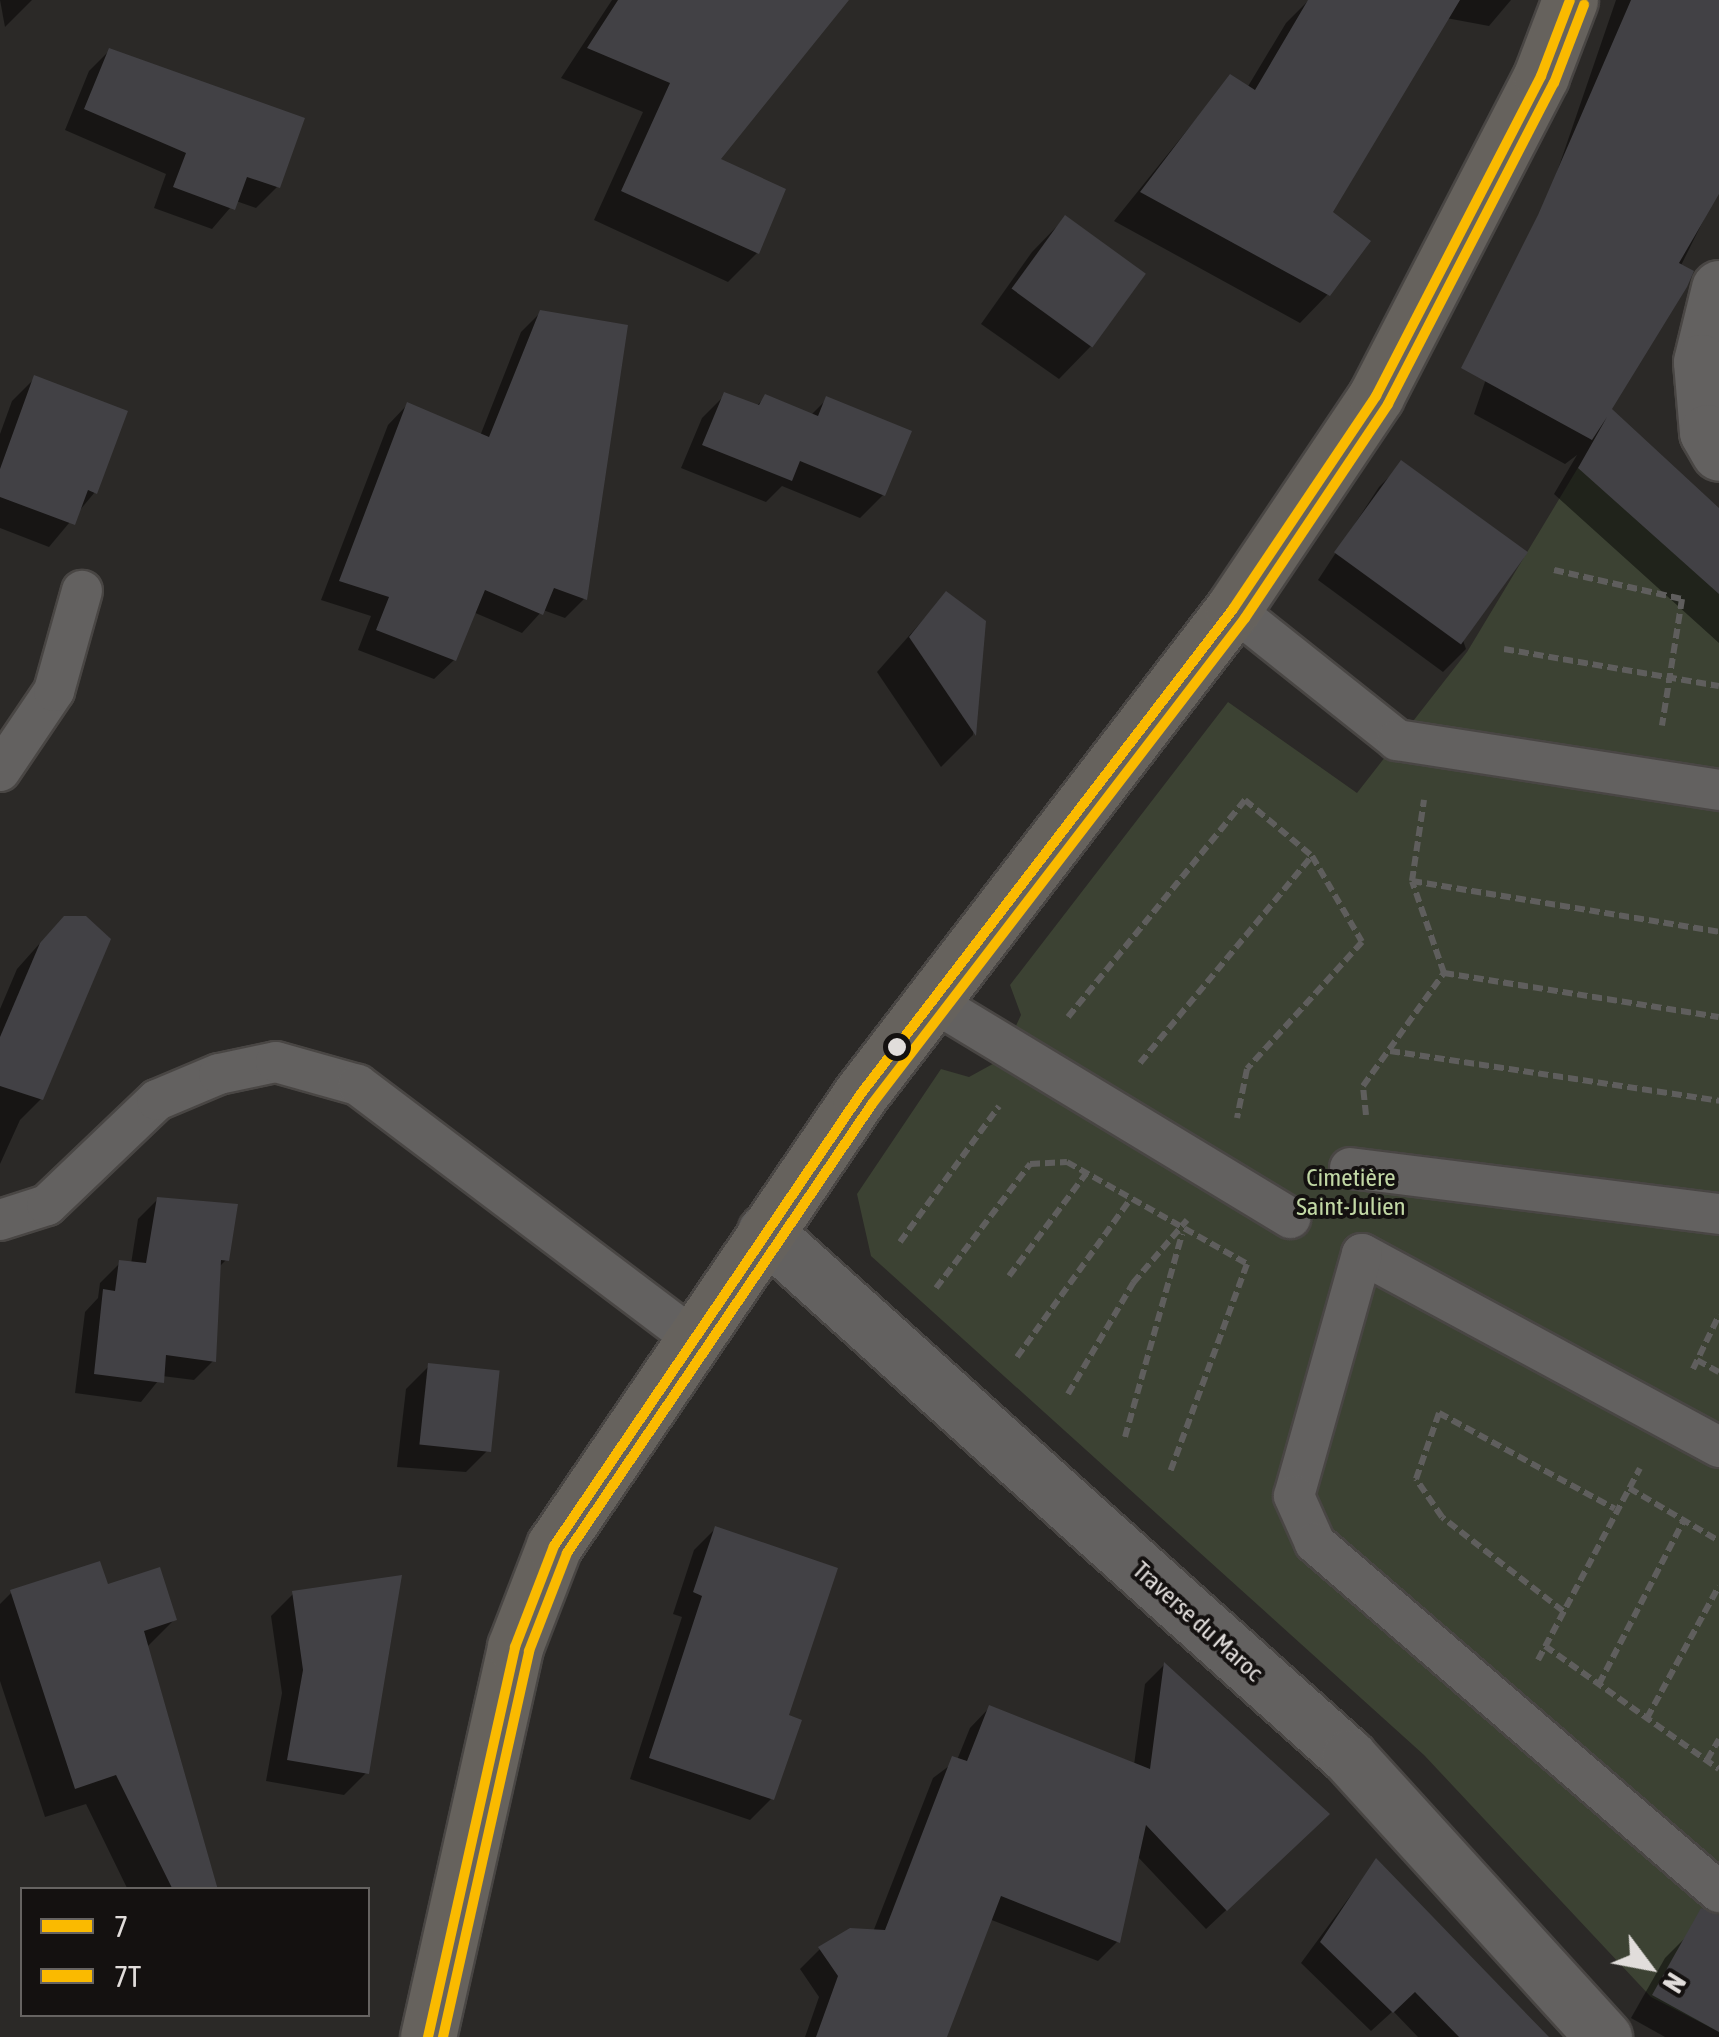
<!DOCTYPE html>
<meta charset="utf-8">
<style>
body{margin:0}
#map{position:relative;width:1719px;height:2037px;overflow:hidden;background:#2b2927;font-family:"Asap Condensed",sans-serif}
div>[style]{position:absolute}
.green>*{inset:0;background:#3c4233}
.shadow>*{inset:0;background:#0007}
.building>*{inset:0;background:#424145;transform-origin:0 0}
.path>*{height:6px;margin-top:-3px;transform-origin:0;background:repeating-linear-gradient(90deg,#5f5e5d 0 10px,transparent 0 15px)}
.roads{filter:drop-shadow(2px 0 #494644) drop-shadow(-2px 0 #494644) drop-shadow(0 2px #494644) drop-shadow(0 -2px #494644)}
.lane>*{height:40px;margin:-20px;padding:0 20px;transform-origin:20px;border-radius:20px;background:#636160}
.street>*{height:55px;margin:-27.5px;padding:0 27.5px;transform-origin:27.5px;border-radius:27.5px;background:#636160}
.secondary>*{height:55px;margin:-27.5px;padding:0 27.5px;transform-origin:27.5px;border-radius:27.5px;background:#66625d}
.bus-1>*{height:10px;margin:-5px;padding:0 5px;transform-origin:5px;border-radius:5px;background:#faba00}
.bus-2>*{height:10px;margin:-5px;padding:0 5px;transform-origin:5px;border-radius:5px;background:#faba00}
.dots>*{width:28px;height:28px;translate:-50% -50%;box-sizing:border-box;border:5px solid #141110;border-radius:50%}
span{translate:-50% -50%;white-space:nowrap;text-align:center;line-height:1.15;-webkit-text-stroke:8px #141110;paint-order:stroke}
.park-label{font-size:25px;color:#c2d8a5}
.street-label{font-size:25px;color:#e1dddb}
.legend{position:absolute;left:20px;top:1887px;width:350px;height:130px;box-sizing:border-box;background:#141110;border:2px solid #666361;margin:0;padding:12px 18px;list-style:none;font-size:30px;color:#e1dddb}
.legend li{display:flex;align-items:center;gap:20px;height:50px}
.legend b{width:50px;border:2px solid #666361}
.north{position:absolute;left:1599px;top:1917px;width:100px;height:100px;-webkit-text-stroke:8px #141110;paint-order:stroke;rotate:122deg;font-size:28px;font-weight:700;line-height:40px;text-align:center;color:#e1dddb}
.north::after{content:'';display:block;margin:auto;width:35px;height:45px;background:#e1dddb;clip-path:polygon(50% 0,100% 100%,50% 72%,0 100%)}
</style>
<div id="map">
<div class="green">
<i style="clip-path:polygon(1579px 466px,1719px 593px,1719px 2032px,1651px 1997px,1424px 1755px,871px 1256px,857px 1194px,941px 1069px,969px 1077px,1000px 1060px,1021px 1015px,1010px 985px,1228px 702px,1357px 793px,1467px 652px)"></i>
</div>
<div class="shadow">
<i style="clip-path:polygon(0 0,32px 0,5px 27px)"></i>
<i style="clip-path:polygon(845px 0,717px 159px,757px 253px,728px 282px,594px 220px,643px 112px,561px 78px,612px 0)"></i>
<i style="clip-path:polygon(1309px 0,1322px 0,1328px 294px,1300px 323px,1114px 221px,1230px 77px,1247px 88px,1286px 23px)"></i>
<i style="clip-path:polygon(1415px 0,1511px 0,1489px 26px,1414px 12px)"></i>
<i style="clip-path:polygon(1616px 0,1719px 0,1719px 189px,1609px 410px,1719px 512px,1719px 643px,1554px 494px,1577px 455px,1565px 464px,1474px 414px)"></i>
<i style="clip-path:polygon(110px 50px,277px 187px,256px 208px,236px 201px,212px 229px,154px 208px,166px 174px,65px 130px,89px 71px)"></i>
<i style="clip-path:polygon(1065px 218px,1092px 345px,1059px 379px,981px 324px,1032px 252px)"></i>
<i style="clip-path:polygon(541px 312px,584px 599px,565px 618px,543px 610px,522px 633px,473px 612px,454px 660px,434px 679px,358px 650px,371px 616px,321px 600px,388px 425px,407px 405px,480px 436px,521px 332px)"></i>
<i style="clip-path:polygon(35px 378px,95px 492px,49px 547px,0 528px,0 434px,12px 401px)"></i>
<i style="clip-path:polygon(725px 395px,756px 407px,765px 397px,810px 416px,827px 399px,883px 495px,860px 518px,782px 486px,766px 502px,681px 468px,702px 418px)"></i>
<i style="clip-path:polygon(1402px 464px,1466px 649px,1443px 672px,1318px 580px,1379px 487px)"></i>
<i style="clip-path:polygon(946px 594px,983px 622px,973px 735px,941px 767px,877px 672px)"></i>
<i style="clip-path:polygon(41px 942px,41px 1099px,20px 1120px,0 1164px,0 1009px,17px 969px)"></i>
<i style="clip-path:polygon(158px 1199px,226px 1260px,218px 1268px,213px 1361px,194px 1380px,162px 1376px,141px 1402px,75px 1393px,85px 1312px,98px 1298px,100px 1283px,120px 1263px,131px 1264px,138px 1219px)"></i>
<i style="clip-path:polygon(429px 1366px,489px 1449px,466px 1472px,397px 1467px,406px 1389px)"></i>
<i style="clip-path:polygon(715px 1529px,786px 1717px,771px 1799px,750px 1820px,630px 1779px,682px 1617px,673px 1614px,694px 1550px)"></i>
<i style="clip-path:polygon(106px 1588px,175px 1619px,146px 1648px,214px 1890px,128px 1890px,86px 1804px,45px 1817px,0 1681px,0 1604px,11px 1593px)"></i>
<i style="clip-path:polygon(293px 1594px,366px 1773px,344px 1795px,266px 1781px,282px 1693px,271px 1616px)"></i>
<i style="clip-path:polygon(1164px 1665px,1307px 1834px,1206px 1929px,1137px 1856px,1118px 1941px,1098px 1961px,989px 1919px,944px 2037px,805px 2037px,819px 1997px,800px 1969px,820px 1949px,873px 1932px,933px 1778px,957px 1760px,970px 1728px,990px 1707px,1134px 1765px,1145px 1684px)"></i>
<i style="clip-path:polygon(1376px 1861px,1543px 2037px,1418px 2037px,1393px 2011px,1371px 2031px,1301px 1963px)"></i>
<i style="clip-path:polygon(1688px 1935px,1719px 1952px,1719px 2037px,1665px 2037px,1631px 2018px,1665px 1958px)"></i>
</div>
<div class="building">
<i style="clip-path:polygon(618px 0,849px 0,721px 159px,786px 189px,759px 254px,621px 191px,670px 83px,587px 48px)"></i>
<i style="clip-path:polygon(1308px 0,1460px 0,1333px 212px,1371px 241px,1330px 296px,1140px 192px,1230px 74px,1255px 90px)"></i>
<i style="clip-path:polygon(1631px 0,1719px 0,1719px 194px,1679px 263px,1694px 271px,1687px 287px,1612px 409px,1719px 508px,1719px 594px,1578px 468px,1607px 417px,1592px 440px,1461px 368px,1538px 215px)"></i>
<i style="clip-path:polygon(109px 48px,305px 118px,280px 188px,247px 177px,235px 210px,173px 187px,186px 153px,84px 109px)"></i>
<i style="left:1065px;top:215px;width:100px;height:91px;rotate:36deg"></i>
<i style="clip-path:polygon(540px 310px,628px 325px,587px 600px,554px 588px,543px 615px,485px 590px,456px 661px,376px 630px,389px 597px,339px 581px,407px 402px,489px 437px)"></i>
<i style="clip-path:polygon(34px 375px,128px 411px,97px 494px,88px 490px,75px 525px,0 497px,0 469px)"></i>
<i style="clip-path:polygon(724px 392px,759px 405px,765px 394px,818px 416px,826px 396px,912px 431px,885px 496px,800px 461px,792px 481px,702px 445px)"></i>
<i style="left:1401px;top:460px;width:157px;height:114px;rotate:36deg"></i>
<i style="clip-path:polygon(946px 591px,986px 621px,976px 736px,909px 637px)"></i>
<i style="clip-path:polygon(64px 916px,86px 916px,111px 939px,43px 1100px,0 1086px,0 1037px,40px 943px)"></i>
<i style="clip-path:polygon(157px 1197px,238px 1204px,229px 1261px,221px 1260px,216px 1362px,166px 1355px,164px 1383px,94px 1374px,103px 1289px,115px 1291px,119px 1260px,146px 1263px)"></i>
<i style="left:428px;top:1363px;width:72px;height:82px;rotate:6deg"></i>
<i style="clip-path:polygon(715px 1526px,838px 1568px,789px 1715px,802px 1720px,774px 1800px,649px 1758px,702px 1596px,693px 1592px)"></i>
<i style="clip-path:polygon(100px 1561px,108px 1584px,160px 1567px,177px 1620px,144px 1631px,218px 1890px,173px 1890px,116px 1775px,75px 1789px,10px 1590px)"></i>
<i style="clip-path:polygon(402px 1575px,369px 1774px,287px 1760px,303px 1670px,292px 1591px)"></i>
<i style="clip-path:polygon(1164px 1662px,1330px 1814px,1227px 1911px,1146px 1825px,1120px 1943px,1001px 1896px,947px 2037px,816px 2037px,838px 1976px,818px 1947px,850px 1928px,885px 1930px,952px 1756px,967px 1761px,989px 1705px,1150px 1769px)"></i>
<i style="clip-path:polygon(1376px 1858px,1549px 2037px,1459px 2037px,1415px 1992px,1393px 2013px,1320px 1942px)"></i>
<i style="clip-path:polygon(1701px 1908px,1719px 1915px,1719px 2032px,1652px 1995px)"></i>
</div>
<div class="path">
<i style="left:1554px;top:570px;width:131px;rotate:12.8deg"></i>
<i style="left:1682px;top:599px;width:128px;rotate:99deg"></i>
<i style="left:1504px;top:649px;width:218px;rotate:9.8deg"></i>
<i style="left:1412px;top:881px;width:311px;rotate:9.4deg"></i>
<i style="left:1444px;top:973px;width:278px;rotate:9.1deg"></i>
<i style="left:1068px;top:1017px;width:280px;rotate:-50.8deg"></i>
<i style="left:1245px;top:800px;width:87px;rotate:39.9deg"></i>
<i style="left:1312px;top:856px;width:99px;rotate:59.8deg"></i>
<i style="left:1362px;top:942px;width:171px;rotate:132.2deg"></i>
<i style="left:1247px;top:1069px;width:50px;rotate:101.5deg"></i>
<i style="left:1390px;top:1051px;width:333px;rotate:8.6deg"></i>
<i style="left:1140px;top:1063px;width:269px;rotate:-50.3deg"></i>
<i style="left:1366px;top:1115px;width:29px;rotate:-96deg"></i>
<i style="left:1363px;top:1086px;width:139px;rotate:-54.4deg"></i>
<i style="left:1444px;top:973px;width:97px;rotate:-109.2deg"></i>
<i style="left:1412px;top:881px;width:82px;rotate:-81.6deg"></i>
<i style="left:900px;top:1242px;width:168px;rotate:-53.9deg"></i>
<i style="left:1009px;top:1276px;width:128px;rotate:-53deg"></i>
<i style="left:936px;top:1288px;width:156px;rotate:-52.8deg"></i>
<i style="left:1030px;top:1164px;width:37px;rotate:-3deg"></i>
<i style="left:1067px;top:1162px;width:207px;rotate:29.5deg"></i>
<i style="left:1247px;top:1264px;width:220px;rotate:110.3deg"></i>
<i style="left:1017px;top:1357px;width:192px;rotate:-54.3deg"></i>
<i style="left:1697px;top:1360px;width:25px;rotate:29deg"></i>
<i style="left:1693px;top:1369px;width:60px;rotate:-64.3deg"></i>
<i style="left:1068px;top:1394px;width:129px;rotate:-59.6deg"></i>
<i style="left:1133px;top:1283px;width:83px;rotate:-49.4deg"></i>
<i style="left:1125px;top:1437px;width:211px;rotate:-74.3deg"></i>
<i style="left:1629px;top:1488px;width:104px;rotate:30.5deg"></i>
<i style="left:1563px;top:1611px;width:153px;rotate:-142.2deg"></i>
<i style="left:1442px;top:1517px;width:46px;rotate:-124.4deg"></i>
<i style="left:1416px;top:1479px;width:70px;rotate:-70.8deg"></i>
<i style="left:1439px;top:1413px;width:200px;rotate:28.6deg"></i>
<i style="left:1545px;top:1646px;width:213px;rotate:35.3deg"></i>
<i style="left:1538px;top:1660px;width:217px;rotate:-62deg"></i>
<i style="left:1599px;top:1684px;width:185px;rotate:-62.6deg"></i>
<i style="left:1647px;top:1718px;width:150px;rotate:-61.4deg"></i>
<i style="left:1707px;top:1760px;width:24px;rotate:-60deg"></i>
</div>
<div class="roads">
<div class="lane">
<i style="left:1233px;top:609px;width:210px;rotate:38.6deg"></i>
<i style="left:1397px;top:740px;width:326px;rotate:8.8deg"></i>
<i style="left:0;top:771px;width:97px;rotate:-56deg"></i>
<i style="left:54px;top:691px;width:104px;rotate:-74.4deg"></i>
<i style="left:932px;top:1001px;width:419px;rotate:31.2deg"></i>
<i style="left:1350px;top:1168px;width:372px;rotate:7.1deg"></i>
<i style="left:0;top:1220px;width:49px;rotate:-17.7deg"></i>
<i style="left:47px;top:1205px;width:152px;rotate:-43.7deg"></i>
<i style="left:157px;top:1100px;width:67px;rotate:-22.8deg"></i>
<i style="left:219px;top:1074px;width:58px;rotate:-11.9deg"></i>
<i style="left:276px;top:1062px;width:85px;rotate:15.7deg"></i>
<i style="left:358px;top:1085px;width:419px;rotate:37.1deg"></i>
<i style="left:1719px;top:1447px;width:406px;rotate:-151.6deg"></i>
<i style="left:1362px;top:1254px;width:251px;rotate:105.7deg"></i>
<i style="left:1294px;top:1496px;width:51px;rotate:65.9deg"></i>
<i style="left:1315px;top:1543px;width:534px;rotate:40.82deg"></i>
</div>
<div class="street">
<i style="left:1719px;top:288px;width:76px;rotate:103.7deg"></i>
<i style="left:1701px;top:362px;width:70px;rotate:85.1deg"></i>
<i style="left:1707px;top:432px;width:24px;rotate:60deg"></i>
<i style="left:765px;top:1232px;width:785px;rotate:41.95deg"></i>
<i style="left:1349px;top:1757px;width:379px;rotate:47.7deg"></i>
</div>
<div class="secondary">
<i style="left:428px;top:2037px;width:400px;rotate:-77.4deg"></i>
<i style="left:515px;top:1647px;width:108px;rotate:-68.9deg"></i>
<i style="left:554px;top:1546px;width:545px;rotate:-55.84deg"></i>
<i style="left:860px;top:1095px;width:613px;rotate:-52.49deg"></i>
<i style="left:1233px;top:609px;width:257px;rotate:-56.1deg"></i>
<i style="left:1376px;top:396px;width:360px;rotate:-62.7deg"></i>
<i style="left:1541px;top:76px;width:81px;rotate:-69.1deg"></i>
</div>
</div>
<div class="bus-1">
<i style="left:428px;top:2037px;width:400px;rotate:-77.4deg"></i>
<i style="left:515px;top:1647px;width:108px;rotate:-68.9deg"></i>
<i style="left:554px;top:1546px;width:545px;rotate:-55.84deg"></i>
<i style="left:860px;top:1095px;width:613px;rotate:-52.49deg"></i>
<i style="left:1233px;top:609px;width:257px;rotate:-56.1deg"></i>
<i style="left:1376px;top:396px;width:360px;rotate:-62.7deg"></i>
<i style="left:1541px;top:76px;width:81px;rotate:-69.1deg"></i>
</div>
<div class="bus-2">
<i style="left:443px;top:2037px;width:395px;rotate:-77.4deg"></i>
<i style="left:529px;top:1651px;width:105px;rotate:-68.8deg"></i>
<i style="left:567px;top:1553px;width:543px;rotate:-55.81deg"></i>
<i style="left:872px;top:1104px;width:613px;rotate:-52.49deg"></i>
<i style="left:1245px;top:618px;width:257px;rotate:-56.2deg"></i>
<i style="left:1388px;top:404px;width:361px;rotate:-62.7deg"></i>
<i style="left:1554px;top:83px;width:84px;rotate:-69deg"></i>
</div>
<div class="dots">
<i style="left:897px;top:1047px;background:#e1dddb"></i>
</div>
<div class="park-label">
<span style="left:1351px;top:1192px">Cimetière<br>Saint-Julien</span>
</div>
<div class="street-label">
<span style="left:1198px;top:1621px;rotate:42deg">Traverse du Maroc</span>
</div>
<ul class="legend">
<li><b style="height:12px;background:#faba00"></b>7</li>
<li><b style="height:12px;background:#faba00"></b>7T</li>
</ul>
<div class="north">N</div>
</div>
